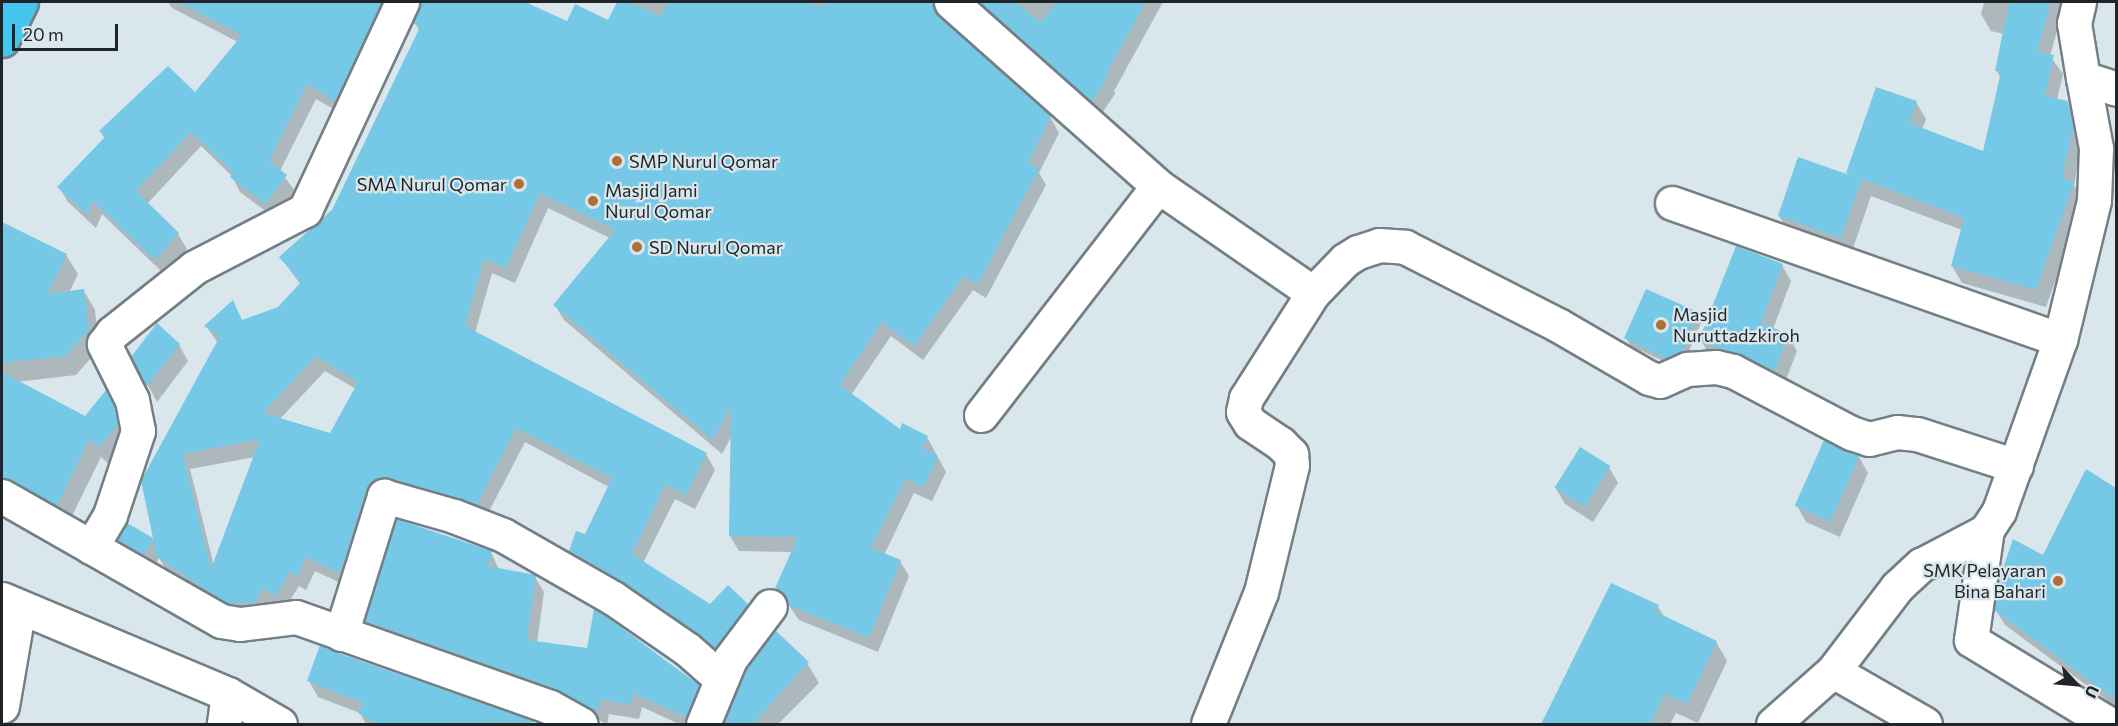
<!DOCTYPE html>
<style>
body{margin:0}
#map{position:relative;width:2118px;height:726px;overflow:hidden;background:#d9e6ec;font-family:Commissioner,sans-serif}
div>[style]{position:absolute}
.shadow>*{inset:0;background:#0003}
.building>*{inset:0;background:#76c9e6;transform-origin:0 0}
.roads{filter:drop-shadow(2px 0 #737f84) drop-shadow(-2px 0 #737f84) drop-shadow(0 2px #737f84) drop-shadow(0 -2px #737f84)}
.street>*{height:33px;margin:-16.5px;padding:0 16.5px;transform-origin:16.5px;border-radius:16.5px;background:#fff}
.highway>*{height:33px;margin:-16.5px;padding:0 16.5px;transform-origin:16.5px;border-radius:16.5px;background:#43c5ed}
.dots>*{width:16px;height:16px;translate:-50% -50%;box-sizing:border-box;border:3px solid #d9e6ec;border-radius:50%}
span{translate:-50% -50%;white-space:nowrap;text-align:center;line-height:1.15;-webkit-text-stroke:4.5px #d9e6ec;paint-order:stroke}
.poi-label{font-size:18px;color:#1f2426}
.left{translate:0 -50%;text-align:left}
.right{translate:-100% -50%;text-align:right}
.frame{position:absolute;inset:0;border:3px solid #1f2426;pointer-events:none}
.north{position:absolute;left:2046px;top:654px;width:60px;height:60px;-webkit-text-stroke:4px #d9e6ec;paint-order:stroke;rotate:116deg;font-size:16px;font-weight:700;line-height:24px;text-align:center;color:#1f2426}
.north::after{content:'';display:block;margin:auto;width:21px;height:27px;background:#1f2426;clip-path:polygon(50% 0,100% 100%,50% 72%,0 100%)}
.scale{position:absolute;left:12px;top:24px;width:106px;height:27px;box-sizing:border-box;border:3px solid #1f2426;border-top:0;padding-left:8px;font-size:18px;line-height:21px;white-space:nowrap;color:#1f2426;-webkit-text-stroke:4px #d9e6ec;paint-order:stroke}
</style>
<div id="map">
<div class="shadow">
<i style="clip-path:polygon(168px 2px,405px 2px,344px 115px,316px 99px,280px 171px,295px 191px,275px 218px,240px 192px,232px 176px,201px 146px,147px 204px,178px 234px,187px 249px,164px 274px,102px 214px,96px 228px,68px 202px,59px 187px,105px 139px,101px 132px,195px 94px,238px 42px,172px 8px)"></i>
<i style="clip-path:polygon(evenodd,418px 2px,530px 2px,528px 5px,568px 23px,609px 22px,618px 2px,951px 2px,941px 14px,943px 22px,1050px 117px,1059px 133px,1039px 173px,1046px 185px,986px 298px,973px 290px,923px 360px,891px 336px,851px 395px,900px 431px,927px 437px,946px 472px,932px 501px,914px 493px,884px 555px,900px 561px,909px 576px,878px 652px,799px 620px,777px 588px,793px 552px,739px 551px,730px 536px,732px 435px,722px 454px,564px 320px,555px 305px,610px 238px,548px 208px,515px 283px,492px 273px,475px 333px,706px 454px,715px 470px,695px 509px,675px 499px,643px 563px,710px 605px,747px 605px,756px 620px,724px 663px,579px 566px,570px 551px,585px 536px,609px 487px,525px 442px,485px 519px,388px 493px,349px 587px,315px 571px,306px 590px,299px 586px,284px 610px,272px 602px,262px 618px,237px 618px,167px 571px,159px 558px,153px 570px,127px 555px,119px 540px,127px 525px,155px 541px,218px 343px,206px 326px,243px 322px,255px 334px,301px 285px,281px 258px,333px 210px,420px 32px,415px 23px,421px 3px,418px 2px,325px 371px,356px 389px,331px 435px,279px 420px,325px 371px,418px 2px,255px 457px,214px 566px,190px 469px,255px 457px)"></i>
<i style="clip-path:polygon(967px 2px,1163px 2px,1114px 91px,1115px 94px,1100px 116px)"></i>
<i style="clip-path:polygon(1978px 2px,2065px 2px,2050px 56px,2063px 74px,2057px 100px,2067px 102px,2077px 120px,2082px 146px,2074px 185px,2083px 201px,2046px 307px,1962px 283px,1952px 266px,1962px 230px,1871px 196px,1851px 254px,1790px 233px,1779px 216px,1850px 176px,1848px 173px,1916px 102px,1926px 119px,1922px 130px,1984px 153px,2001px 79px,1997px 71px,2004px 34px,1991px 31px,1981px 14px,1984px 3px)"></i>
<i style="clip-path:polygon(3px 224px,66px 255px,78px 274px,69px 293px,84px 291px,95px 310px,99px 349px,76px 375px,16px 382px,85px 418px,106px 392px,128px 445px,111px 466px,101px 457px,68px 524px,2px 499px)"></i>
<i style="clip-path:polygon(1782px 265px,1791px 281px,1773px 329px,1788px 335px,1797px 351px,1784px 385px,1710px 356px,1701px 340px)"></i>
<i style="clip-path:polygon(1697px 313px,1702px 321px,1685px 360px,1672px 365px,1631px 346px,1626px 338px)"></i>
<i style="clip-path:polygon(179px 345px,188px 361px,157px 402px,133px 357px)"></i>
<i style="clip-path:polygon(1859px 457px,1868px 473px,1840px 537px,1806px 522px,1797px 506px)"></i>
<i style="clip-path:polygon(1609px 467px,1618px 483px,1593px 522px,1565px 504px,1555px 487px)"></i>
<i style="clip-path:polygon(2086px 471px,2116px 490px,2116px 707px,2005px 625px,1996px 610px,2043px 557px)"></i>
<i style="clip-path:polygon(491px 552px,499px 570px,535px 577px,544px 592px,537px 643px,588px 650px,595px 611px,698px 686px,707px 701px,697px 724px,679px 724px,642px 707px,639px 719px,609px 714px,607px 724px,566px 704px,375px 636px,366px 621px)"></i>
<i style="clip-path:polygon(1612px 585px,1658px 607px,1665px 618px,1716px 642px,1727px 661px,1698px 723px,1676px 713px,1670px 724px,1543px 724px)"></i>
<i style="clip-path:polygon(321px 647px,536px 724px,537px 724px,366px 724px,360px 713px,318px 697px,309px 681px)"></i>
<i style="clip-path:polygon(807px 663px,819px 683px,778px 724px,725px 724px,748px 669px)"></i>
</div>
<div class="building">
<i style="clip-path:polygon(179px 2px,382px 2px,335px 101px,307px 84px,269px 161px,287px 175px,266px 204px,230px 177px,233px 172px,191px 132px,136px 191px,179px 233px,155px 260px,93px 201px,87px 215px,57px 187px,105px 137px,99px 131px,168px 66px,195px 92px,242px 35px)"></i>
<i style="clip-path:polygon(evenodd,421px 2px,525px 2px,567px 21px,575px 4px,608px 20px,617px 2px,627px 2px,661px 16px,668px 2px,806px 2px,823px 8px,827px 2px,933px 2px,939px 16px,1051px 116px,1028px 163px,1039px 169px,978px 284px,964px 276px,914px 346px,882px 322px,840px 385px,900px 429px,902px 423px,928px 436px,922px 448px,938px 456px,924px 487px,906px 478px,871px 548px,901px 560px,869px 638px,788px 605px,782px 591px,775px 588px,798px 537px,729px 536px,731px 405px,713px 440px,553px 305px,615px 230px,540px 193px,506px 268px,484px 259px,465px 326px,707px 453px,686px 495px,666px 484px,632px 554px,710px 604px,728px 585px,748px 604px,715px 648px,624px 583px,569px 551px,576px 531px,585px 534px,612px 478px,516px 428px,477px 505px,379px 478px,366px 490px,340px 573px,306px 557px,298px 576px,290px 572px,275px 596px,263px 588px,254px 603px,227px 603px,207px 591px,156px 556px,153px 539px,144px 555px,117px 540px,127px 523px,153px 538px,141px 481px,220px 336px,204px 326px,233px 300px,242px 320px,278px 307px,301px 282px,279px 257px,332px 210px,420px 27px,413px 23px,421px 2px,316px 356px,358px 382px,330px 433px,263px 413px,316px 356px,421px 2px,260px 439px,211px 569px,183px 454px,260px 439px)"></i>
<i style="clip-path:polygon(979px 2px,1015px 2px,1040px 22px,1057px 2px,1146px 2px,1105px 76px,1108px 78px,1091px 102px)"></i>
<i style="clip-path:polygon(2009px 2px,2051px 2px,2037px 52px,2054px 55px,2045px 96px,2068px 101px,2073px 128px,2062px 178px,2074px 182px,2036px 290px,1951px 266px,1964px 218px,1862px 179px,1841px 238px,1778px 216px,1798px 157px,1855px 177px,1846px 173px,1876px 87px,1917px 101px,1909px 123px,1983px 151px,2001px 72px,1995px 71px)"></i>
<i style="clip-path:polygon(2px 222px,67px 254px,48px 294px,84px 289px,89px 330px,65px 356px,2px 363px)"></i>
<i style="clip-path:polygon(1736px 246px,1783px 264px,1761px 323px,1789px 334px,1775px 370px,1699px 340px)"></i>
<i style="clip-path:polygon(1646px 289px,1698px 312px,1681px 352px,1666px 358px,1624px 338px)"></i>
<i style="clip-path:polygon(157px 323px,180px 344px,146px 387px,131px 357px)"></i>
<i style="clip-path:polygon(2px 372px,85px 416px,106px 390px,114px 406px,118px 424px,100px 447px,89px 439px,57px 506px,2px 477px)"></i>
<i style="left:1824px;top:440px;width:39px;height:72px;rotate:24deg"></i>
<i style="left:1580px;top:447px;width:36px;height:48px;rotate:32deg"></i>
<i style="clip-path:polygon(2086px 469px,2116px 488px,2116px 700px,1994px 610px,1998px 583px,2013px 539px,2043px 555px)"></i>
<i style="clip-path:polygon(396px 519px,492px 551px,488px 566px,536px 575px,527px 640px,587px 648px,594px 609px,603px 614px,699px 685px,686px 717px,633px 693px,631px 705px,600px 699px,598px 710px,592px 709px,556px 689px,365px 621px)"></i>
<i style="clip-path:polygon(1611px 583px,1659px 605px,1656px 612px,1717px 641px,1687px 704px,1665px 694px,1650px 724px,1541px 724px)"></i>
<i style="clip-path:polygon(775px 630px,809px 662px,753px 724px,723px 724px,746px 668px)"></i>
<i style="clip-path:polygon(320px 645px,335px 652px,537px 722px,377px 724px,358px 713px,364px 703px,307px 681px)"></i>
</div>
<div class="roads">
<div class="street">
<i style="left:951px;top:2px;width:277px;rotate:41.6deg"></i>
<i style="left:1158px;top:186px;width:188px;rotate:34.6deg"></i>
<i style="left:1313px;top:293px;width:125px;rotate:122.5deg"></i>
<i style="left:1246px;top:398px;width:14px;rotate:102deg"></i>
<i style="left:1243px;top:412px;width:13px;rotate:58deg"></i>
<i style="left:1250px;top:423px;width:36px;rotate:34deg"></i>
<i style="left:1280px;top:443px;width:16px;rotate:45deg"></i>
<i style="left:1291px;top:454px;width:11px;rotate:85deg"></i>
<i style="left:1292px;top:465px;width:131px;rotate:103.7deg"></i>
<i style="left:1261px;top:592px;width:142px;rotate:111.9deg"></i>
<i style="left:2079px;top:2px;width:22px;rotate:103deg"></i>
<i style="left:2074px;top:23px;width:56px;rotate:80.7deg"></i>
<i style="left:2083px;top:78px;width:35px;rotate:18deg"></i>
<i style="left:1672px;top:203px;width:411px;rotate:19.4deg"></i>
<i style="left:1313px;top:293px;width:46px;rotate:-45.9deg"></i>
<i style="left:1345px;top:260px;width:15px;rotate:-32deg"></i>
<i style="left:1358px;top:252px;width:22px;rotate:-18deg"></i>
<i style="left:1379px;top:245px;width:26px;rotate:4deg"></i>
<i style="left:1405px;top:247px;width:172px;rotate:27deg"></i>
<i style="left:1558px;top:325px;width:105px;rotate:30.2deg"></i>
<i style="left:1649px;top:378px;width:11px;rotate:15deg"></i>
<i style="left:1660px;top:381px;width:30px;rotate:-24deg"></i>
<i style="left:1687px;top:369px;width:29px;rotate:-4deg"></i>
<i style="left:1716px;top:367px;width:17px;rotate:13deg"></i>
<i style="left:1733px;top:371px;width:133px;rotate:27.7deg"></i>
<i style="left:1851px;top:433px;width:19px;rotate:18deg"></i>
<i style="left:1869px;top:439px;width:29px;rotate:-14deg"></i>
<i style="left:1897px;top:432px;width:20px;rotate:6deg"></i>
<i style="left:1917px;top:434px;width:104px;rotate:17.9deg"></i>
<i style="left:981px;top:415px;width:289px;rotate:-52.3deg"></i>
<i style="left:2px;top:496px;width:252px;rotate:29.7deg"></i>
<i style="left:221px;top:621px;width:19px;rotate:9deg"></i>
<i style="left:240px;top:624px;width:56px;rotate:-7.1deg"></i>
<i style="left:296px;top:617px;width:269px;rotate:19.5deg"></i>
<i style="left:550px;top:707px;width:35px;rotate:29deg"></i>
<i style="left:1987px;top:529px;width:112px;rotate:98.2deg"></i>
<i style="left:1971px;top:640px;width:162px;rotate:31.3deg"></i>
<i style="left:91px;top:547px;width:37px;rotate:-59deg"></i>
<i style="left:110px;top:515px;width:89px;rotate:-71.6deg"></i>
<i style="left:138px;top:431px;width:32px;rotate:-101deg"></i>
<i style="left:132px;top:400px;width:63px;rotate:-116.6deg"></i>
<i style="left:104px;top:344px;width:14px;rotate:-54deg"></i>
<i style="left:112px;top:333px;width:106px;rotate:-38.5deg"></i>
<i style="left:195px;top:267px;width:124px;rotate:-27.4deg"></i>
<i style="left:305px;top:210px;width:230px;rotate:-65deg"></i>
<i style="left:2px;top:599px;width:245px;rotate:22.8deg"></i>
<i style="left:228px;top:694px;width:30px;rotate:98deg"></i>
<i style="left:341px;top:634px;width:145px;rotate:-72.7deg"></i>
<i style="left:384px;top:496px;width:73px;rotate:15.9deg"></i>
<i style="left:454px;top:516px;width:53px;rotate:21.2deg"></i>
<i style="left:503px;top:535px;width:127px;rotate:29.8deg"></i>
<i style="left:613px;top:598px;width:90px;rotate:34.6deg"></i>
<i style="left:687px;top:649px;width:44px;rotate:41.3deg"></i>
<i style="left:1833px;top:671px;width:106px;rotate:29.9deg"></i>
<i style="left:228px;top:694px;width:60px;rotate:30deg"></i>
<i style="left:2px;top:706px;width:100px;rotate:-80.3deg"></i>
<i style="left:703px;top:724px;width:70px;rotate:-67.4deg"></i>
<i style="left:730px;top:659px;width:66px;rotate:-53deg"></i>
<i style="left:1773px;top:724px;width:80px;rotate:-41.5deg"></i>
<i style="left:1833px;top:671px;width:106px;rotate:-52.7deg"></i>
<i style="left:1897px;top:587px;width:33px;rotate:-43deg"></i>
<i style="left:1921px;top:565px;width:73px;rotate:-27.6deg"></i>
<i style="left:1986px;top:531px;width:24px;rotate:-57deg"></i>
<i style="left:1999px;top:511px;width:182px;rotate:-70.4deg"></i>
<i style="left:2060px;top:340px;width:144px;rotate:-76.3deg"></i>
<i style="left:2094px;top:200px;width:52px;rotate:-87.8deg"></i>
<i style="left:2096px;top:148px;width:71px;rotate:-100.5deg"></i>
</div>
<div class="highway">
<i style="left:2px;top:40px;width:42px;rotate:-63.4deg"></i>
</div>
</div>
<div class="dots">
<i style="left:617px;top:161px;background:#af6f37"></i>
<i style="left:519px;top:184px;background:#af6f37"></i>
<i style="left:593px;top:201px;background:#af6f37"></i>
<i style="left:637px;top:247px;background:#af6f37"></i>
<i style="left:1661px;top:325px;background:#af6f37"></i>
<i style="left:2058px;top:581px;background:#af6f37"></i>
</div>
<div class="poi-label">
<span class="left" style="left:629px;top:161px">SMP Nurul Qomar</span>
<span class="right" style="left:507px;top:184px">SMA Nurul Qomar</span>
<span class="left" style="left:605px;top:201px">Masjid Jami<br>Nurul Qomar</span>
<span class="left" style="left:649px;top:247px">SD Nurul Qomar</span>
<span class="left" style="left:1673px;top:325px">Masjid<br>Nuruttadzkiroh</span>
<span class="right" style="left:2046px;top:581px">SMK Pelayaran<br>Bina Bahari</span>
</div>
<div class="frame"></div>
<div class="north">U</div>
<div class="scale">20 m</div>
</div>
